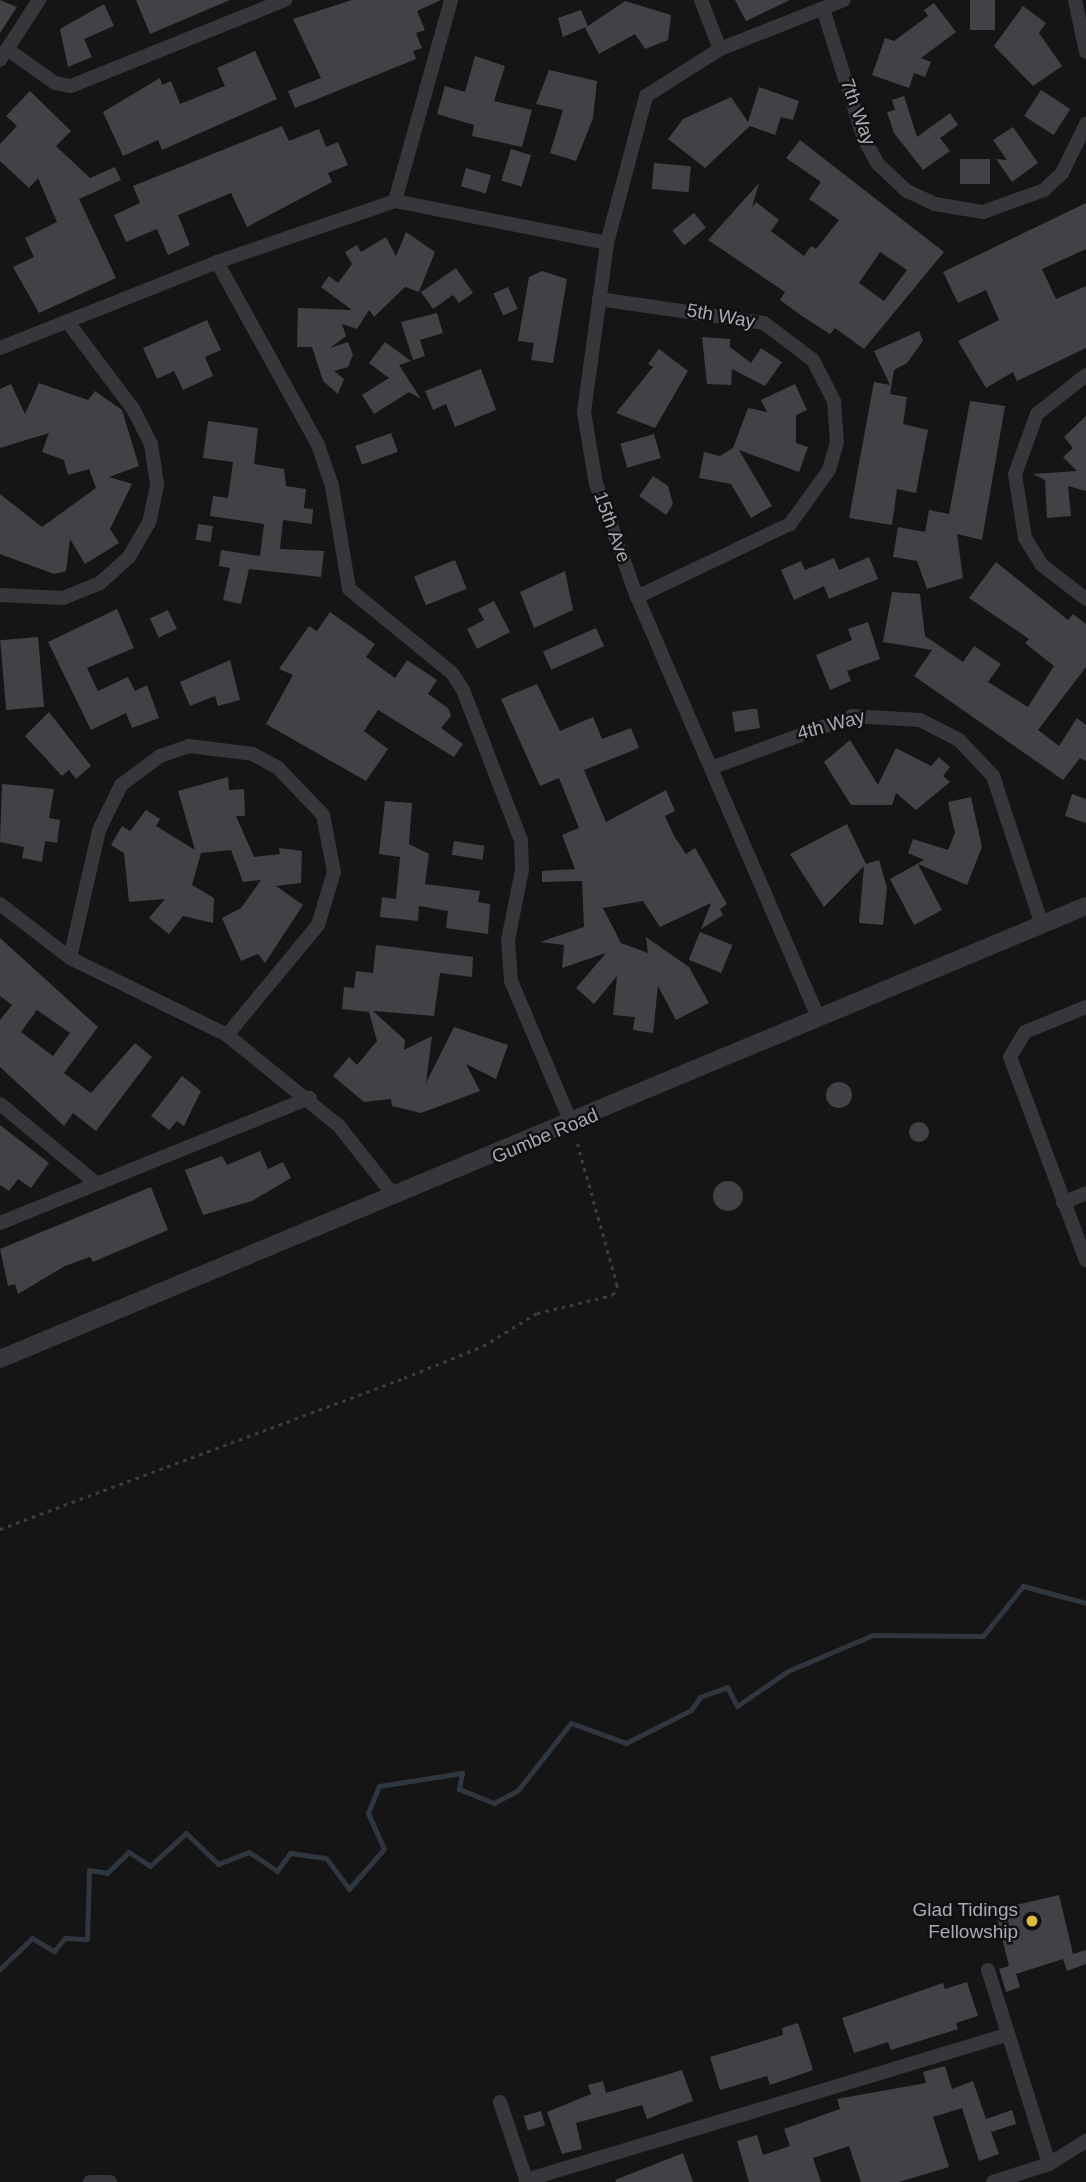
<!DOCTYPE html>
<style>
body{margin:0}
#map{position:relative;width:1086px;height:2182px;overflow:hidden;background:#151516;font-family:Helvetica,sans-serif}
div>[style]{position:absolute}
.stream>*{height:5px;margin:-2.5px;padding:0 2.5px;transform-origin:2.5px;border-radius:2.5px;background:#2f363e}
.building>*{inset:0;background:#424246;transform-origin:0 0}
.round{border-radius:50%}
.path>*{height:2.5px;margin-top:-1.25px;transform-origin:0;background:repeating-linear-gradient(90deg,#3c3d42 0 3.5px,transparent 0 8.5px)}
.minor>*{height:14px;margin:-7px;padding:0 7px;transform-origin:7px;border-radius:7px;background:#36373b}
.tertiary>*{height:18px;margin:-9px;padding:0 9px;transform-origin:9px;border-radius:9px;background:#36373b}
.dots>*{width:19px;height:19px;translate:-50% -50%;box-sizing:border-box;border:4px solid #101011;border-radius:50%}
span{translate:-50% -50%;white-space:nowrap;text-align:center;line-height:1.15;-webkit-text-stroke:5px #101011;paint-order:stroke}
.street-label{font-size:19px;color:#a8abb5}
.poi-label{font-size:19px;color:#a8abb5}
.right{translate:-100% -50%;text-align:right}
</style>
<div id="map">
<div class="stream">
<i style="left:0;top:1969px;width:45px;rotate:-44.1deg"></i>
<i style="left:32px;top:1938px;width:26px;rotate:31deg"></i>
<i style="left:54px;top:1951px;width:17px;rotate:-50deg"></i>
<i style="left:65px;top:1938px;width:22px;rotate:3deg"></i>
<i style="left:87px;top:1939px;width:69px;rotate:-88.3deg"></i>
<i style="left:89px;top:1870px;width:18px;rotate:9deg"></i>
<i style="left:107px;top:1873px;width:30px;rotate:-44deg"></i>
<i style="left:129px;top:1852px;width:25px;rotate:34deg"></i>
<i style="left:150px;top:1866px;width:49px;rotate:-42.5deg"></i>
<i style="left:186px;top:1833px;width:45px;rotate:44.1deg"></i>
<i style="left:218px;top:1864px;width:33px;rotate:-21deg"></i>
<i style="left:249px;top:1852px;width:34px;rotate:34deg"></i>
<i style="left:277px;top:1871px;width:22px;rotate:-54deg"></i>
<i style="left:290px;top:1853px;width:36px;rotate:8deg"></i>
<i style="left:326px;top:1858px;width:39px;rotate:53deg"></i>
<i style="left:349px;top:1889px;width:53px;rotate:-48.8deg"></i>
<i style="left:384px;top:1849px;width:39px;rotate:-114deg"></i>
<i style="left:368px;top:1813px;width:29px;rotate:-68deg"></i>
<i style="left:379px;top:1786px;width:84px;rotate:-8.9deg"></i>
<i style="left:462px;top:1773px;width:16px;rotate:101deg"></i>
<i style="left:459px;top:1789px;width:38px;rotate:22deg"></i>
<i style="left:494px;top:1803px;width:27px;rotate:-28deg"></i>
<i style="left:518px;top:1790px;width:85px;rotate:-51.7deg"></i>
<i style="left:571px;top:1723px;width:59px;rotate:20deg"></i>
<i style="left:626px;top:1743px;width:73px;rotate:-26.9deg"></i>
<i style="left:691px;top:1710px;width:16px;rotate:-55deg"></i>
<i style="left:700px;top:1697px;width:29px;rotate:-20deg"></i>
<i style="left:727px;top:1687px;width:21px;rotate:62deg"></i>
<i style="left:737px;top:1706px;width:62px;rotate:-34.5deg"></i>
<i style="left:788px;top:1671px;width:92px;rotate:-23deg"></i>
<i style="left:873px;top:1635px;width:110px;rotate:0.5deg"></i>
<i style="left:983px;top:1636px;width:64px;rotate:-51.3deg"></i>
<i style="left:1023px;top:1586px;width:65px;rotate:15.1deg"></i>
</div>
<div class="building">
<i style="clip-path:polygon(0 0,17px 7px,0 33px)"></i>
<i style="clip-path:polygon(136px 0,230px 0,150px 34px)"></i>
<i style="clip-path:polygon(352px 0,441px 0,417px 11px,425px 30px,416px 33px,422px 48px,413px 51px,416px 59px,295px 108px,288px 91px,321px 78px,293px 19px)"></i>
<i style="clip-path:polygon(735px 0,790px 0,746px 21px)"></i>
<i style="left:970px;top:0;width:25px;height:30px"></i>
<i style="clip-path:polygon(625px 1px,671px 15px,668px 40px,645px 49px,635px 34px,599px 54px,585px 28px)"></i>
<i style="clip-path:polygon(934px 3px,956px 32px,921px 58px,931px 62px,925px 77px,914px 73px,909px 88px,872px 75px,885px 38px,894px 41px,928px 16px,924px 10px)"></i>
<i style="clip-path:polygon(104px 4px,114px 26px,84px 39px,92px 57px,68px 67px,60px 29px)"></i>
<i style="clip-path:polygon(1023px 6px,1046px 23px,1039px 33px,1062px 66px,1033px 86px,994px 46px)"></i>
<i style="clip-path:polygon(581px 10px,588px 26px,563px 37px,558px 18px)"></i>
<i style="clip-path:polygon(255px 51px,277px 99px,162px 150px,158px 140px,123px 156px,103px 112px,160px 78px,162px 85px,171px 81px,180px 104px,225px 86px,217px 68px)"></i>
<i style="clip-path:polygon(475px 56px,505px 66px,494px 101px,532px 110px,522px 147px,472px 136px,474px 125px,437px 114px,445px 86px,465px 92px)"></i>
<i style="clip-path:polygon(549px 70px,597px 81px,593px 118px,576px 161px,550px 153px,563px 110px,536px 104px)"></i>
<i style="clip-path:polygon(759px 87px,799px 101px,793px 120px,781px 117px,775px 135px,750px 126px,705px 168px,668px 139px,683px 119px,731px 97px,748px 122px)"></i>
<i style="left:1041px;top:90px;width:35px;height:31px;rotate:33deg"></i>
<i style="clip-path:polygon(30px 91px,71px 131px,56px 146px,90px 178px,115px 167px,121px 180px,79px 199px,116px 278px,39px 313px,13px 267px,34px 257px,25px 238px,57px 222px,38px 178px,29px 188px,0 161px,0 144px,17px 126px,6px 116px)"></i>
<i style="clip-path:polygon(904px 96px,917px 137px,950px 113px,958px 125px,940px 138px,950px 151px,923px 170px,894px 133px,887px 112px,895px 110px,892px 100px)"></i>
<i style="clip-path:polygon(282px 126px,289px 141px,319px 129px,326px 147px,338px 142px,348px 165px,328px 173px,332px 182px,247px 227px,231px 193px,178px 215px,190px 245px,168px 255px,157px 229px,126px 242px,114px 215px,140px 203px,133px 186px)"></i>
<i style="clip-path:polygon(1013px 127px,1038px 163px,1012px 182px,996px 159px,1007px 160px,993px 140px)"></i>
<i style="clip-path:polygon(evenodd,800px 140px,944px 252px,864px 349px,835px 328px,830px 334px,802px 316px,780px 300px,785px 292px,708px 240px,759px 183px,752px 207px,756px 202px,779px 220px,771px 231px,804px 256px,811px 246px,816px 249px,839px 220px,809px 199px,821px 182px,786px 158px,800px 140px,880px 252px,907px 270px,884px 301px,859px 283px,880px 252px)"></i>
<i style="left:511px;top:149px;width:21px;height:33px;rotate:17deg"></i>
<i style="left:960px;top:159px;width:30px;height:25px"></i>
<i style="left:654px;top:163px;width:37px;height:26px;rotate:5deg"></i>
<i style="left:466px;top:168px;width:26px;height:19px;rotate:16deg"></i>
<i style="clip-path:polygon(1086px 203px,1086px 249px,1042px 269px,1056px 299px,1086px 286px,1086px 348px,1017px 381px,1013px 372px,986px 388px,958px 341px,999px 320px,986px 290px,958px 303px,943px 272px)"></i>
<i style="left:694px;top:213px;width:19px;height:28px;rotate:51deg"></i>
<i style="clip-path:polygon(406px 232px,435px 252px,419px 292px,405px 287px,374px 317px,369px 310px,357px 329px,342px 324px,346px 336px,330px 348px,348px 342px,353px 355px,348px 367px,334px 371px,344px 379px,338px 394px,323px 381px,312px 347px,297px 347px,298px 308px,352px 310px,321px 287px,329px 276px,338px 283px,352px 264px,345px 252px,357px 245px,361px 252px,386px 237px,396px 256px)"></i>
<i style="clip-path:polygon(456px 268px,473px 293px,459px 303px,453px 295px,433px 309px,421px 292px)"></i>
<i style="clip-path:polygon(542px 271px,567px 279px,553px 363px,531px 360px,534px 343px,518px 341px,529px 277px)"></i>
<i style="left:508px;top:287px;width:24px;height:16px;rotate:66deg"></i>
<i style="clip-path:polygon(437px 313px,443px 333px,420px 340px,425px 356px,413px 360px,401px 322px)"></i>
<i style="clip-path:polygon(207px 320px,221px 350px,205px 357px,213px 376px,183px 390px,174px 371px,157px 379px,143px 348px)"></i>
<i style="clip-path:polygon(919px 331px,923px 341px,907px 363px,894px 370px,890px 394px,907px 397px,903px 424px,928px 430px,916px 493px,897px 489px,892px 525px,849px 518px,874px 382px,890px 385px,874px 351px)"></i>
<i style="clip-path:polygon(702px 337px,730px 339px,730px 347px,751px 363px,761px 348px,782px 362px,765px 386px,732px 369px,731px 385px,707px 384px)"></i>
<i style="clip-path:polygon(385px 342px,411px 361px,399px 365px,421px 399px,409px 392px,374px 414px,362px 395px,389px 378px,369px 363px)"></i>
<i style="clip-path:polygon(659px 349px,688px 371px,655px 428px,616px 413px,653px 367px,648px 364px)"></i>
<i style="clip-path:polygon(481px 369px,496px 410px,455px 427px,446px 404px,433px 410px,425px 391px)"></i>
<i style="clip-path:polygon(39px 383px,88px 400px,95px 391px,122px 410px,139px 466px,109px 477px,132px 484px,110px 529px,119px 543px,85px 564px,70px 539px,66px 571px,54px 574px,0 554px,0 494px,42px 527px,96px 488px,89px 469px,68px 475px,64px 460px,42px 452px,49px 433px,0 448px,0 389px,11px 384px,25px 414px)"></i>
<i style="clip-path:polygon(795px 384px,807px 410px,796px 415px,796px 443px,808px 447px,799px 472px,739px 450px,772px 506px,751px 518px,731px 484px,699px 478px,704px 452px,720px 456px,733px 448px,748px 408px,767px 412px,761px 400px)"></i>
<i style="clip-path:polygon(970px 401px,1005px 406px,982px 540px,957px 534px,963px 578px,927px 589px,917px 561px,893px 557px,898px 527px,925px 532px,929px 510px,949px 514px)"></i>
<i style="clip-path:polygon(1086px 416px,1086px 491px,1068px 486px,1071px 516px,1047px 518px,1045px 480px,1033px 474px,1077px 471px,1063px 457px,1073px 448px,1064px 437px)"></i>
<i style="clip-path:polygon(208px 421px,258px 428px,254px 464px,284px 469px,286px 486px,306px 489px,304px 508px,313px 509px,312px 524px,283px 520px,280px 549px,324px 551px,321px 577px,249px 569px,241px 604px,223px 600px,230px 568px,219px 566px,221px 550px,260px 556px,264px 524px,210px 516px,213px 496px,228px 498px,233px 462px,203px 458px)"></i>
<i style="left:391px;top:433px;width:20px;height:38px;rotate:70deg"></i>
<i style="left:654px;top:434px;width:25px;height:35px;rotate:74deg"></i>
<i style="clip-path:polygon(653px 476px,668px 486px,673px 504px,666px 515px,639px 496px)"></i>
<i style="left:198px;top:524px;width:15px;height:16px;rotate:8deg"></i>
<i style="clip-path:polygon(869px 557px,878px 579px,829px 599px,824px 586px,794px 600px,781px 570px,801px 561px,805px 570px,834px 558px,839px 570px)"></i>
<i style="left:455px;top:560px;width:31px;height:44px;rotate:68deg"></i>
<i style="clip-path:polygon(996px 562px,1068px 620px,1073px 614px,1086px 624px,1086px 667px,1038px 730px,1059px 746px,1077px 718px,1086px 725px,1086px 761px,1080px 758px,1063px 780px,914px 676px,932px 650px,883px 642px,892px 592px,920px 594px,925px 636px,963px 662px,974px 646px,1001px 664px,988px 682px,1028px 707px,1054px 666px,1025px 643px,1029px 639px,969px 598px)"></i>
<i style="clip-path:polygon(565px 571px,573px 610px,534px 628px,520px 592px)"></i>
<i style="clip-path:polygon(494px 601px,510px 632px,477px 649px,467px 629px,484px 620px,478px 609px)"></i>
<i style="clip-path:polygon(117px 609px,134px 648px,87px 668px,98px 691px,128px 677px,135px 691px,147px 685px,159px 718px,132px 728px,126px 713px,91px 730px,48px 642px)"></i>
<i style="left:168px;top:610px;width:21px;height:20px;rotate:65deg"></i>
<i style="clip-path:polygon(330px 612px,375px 644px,366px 657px,395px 678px,407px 660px,437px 680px,428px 694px,448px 708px,451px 716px,441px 728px,463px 744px,454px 757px,378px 710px,364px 731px,388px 749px,366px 781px,266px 724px,293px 675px,279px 669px,309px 626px,317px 631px)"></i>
<i style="clip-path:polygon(868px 622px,880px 659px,847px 671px,851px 681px,830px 690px,816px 655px,852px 640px,848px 629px)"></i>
<i style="left:596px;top:628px;width:20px;height:58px;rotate:66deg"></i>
<i style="left:38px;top:637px;width:70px;height:38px;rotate:85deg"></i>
<i style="clip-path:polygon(230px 660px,240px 700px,218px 706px,215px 696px,190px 706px,180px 682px)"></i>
<i style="clip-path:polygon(537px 684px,560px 731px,593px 717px,602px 739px,631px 728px,639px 748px,584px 770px,606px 822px,666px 790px,675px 811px,665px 816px,674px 836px,686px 854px,695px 848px,727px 904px,720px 909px,723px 915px,701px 929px,711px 903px,660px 927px,643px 901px,603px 908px,621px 943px,648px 953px,646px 937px,689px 967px,709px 1003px,676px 1020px,658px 986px,653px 1033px,633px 1030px,635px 1017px,613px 1015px,617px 976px,594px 1004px,576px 988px,606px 953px,562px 968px,564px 945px,540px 942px,584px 927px,582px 881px,542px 882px,542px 871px,575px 869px,562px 835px,579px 828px,559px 778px,540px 786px,501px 699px)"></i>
<i style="clip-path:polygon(751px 709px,757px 709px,760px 728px,735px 732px,732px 712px)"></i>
<i style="clip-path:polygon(49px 712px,91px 766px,76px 779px,69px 770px,62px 776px,25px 736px)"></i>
<i style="clip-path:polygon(850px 740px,878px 785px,896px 748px,931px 766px,939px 757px,950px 767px,943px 776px,950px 782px,916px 810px,896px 793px,892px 805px,851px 805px,824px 762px)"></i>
<i style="clip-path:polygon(228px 777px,229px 790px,244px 789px,245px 816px,236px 816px,254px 857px,280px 854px,279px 848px,302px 851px,301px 883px,276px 886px,303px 905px,265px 963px,258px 954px,241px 961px,222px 918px,241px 908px,261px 880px,243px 882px,231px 850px,201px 853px,192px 885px,214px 898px,213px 923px,183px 916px,169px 934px,149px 918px,165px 899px,129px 902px,124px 853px,111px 845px,122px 826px,130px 831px,146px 810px,160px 819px,156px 826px,195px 850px,178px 791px)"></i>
<i style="clip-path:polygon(2px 784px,54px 789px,49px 818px,60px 820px,57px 843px,45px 841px,42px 862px,22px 858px,24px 847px,0 842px)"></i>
<i style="clip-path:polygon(1072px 794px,1086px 799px,1086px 823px,1065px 816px)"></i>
<i style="clip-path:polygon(971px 797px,982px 847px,967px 885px,918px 864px,942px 910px,914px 925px,890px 879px,924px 860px,908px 853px,913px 839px,948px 850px,955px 833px,948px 802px)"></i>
<i style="clip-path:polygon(385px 801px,412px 803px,409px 844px,429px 854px,425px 884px,480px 891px,478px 902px,490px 904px,488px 934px,446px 928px,448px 911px,419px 906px,418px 921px,380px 917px,382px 897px,396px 899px,400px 857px,379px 854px)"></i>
<i style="clip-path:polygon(847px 824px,866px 864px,879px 860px,887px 888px,883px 925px,859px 923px,864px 866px,824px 907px,790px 854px)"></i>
<i style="left:454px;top:841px;width:31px;height:14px;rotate:9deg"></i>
<i style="left:700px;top:932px;width:35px;height:30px;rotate:22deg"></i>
<i style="clip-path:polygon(evenodd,0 938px,98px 1027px,64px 1073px,91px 1093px,135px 1043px,152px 1057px,96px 1131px,73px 1113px,64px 1126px,0 1067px,0 1020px,12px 1005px,0 996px,0 938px,37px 1010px,70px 1033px,53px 1056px,21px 1032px,37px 1010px)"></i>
<i style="clip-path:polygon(376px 945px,473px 957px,472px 977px,440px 973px,434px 1016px,373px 1011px,405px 1040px,404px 1050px,432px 1036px,426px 1083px,454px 1027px,508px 1045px,496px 1079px,466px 1064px,480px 1091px,421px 1113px,392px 1106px,391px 1099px,364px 1102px,333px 1076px,349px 1057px,357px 1065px,377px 1041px,369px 1012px,342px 1009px,344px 987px,354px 988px,356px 971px,373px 973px)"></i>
<i style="clip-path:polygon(182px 1076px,201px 1091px,184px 1126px,177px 1121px,169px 1130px,151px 1116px)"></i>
<i class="round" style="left:826px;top:1082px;width:26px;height:26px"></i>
<i class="round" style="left:909px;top:1122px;width:20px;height:20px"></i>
<i style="clip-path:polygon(0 1125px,49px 1163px,31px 1188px,18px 1179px,9px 1191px,0 1185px)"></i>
<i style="clip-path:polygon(260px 1151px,268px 1169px,283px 1162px,291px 1178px,252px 1201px,203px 1215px,185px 1170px,222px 1156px,227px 1165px)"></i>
<i class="round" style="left:713px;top:1181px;width:30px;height:30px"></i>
<i style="clip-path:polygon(151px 1187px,168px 1230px,93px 1262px,90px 1257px,65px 1266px,18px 1294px,15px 1284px,8px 1286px,0 1249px)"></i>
<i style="clip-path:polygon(1059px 1895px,1073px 1954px,1086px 1950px,1086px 1964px,1067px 1971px,1063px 1959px,1016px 1974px,1020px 1987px,1006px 1992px,999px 1969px,1009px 1966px,995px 1910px)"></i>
<i style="clip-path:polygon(967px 1982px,978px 2016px,956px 2023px,958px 2029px,891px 2050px,888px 2042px,854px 2053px,842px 2018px,943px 1983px,945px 1989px)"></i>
<i style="clip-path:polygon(798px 2023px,813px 2070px,770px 2085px,767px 2076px,720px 2090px,710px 2057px,783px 2035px,782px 2028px)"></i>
<i style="clip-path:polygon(945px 2066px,952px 2089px,973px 2081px,986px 2119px,1012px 2110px,1016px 2124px,991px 2132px,999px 2154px,979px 2161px,962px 2108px,933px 2117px,949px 2167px,899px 2182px,861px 2182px,849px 2146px,813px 2158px,821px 2182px,749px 2182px,737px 2141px,757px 2135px,763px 2155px,790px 2146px,784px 2129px,840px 2109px,837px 2099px,926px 2083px,923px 2072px)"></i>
<i style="clip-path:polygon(682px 2070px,693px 2101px,647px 2119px,642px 2105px,576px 2123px,582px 2149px,562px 2154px,547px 2112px,591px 2094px,588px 2085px,603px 2081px,606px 2093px)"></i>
<i style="left:541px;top:2111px;width:15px;height:18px;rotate:74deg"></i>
<i style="clip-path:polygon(683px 2153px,693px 2182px,616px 2182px,615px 2180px)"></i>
</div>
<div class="path">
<i style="left:0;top:1529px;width:431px;rotate:-20.5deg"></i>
<i style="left:404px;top:1378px;width:85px;rotate:-22.1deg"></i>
<i style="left:483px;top:1346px;width:63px;rotate:-31.4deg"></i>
<i style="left:537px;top:1313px;width:78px;rotate:-13.3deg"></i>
<i style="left:613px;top:1295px;width:10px;rotate:-66deg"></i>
<i style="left:617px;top:1286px;width:153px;rotate:-105.6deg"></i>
</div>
<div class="minor">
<i style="left:701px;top:0;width:53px;rotate:68.8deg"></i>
<i style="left:1075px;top:0;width:53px;rotate:78.1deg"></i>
<i style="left:823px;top:9px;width:136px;rotate:72.5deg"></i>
<i style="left:864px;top:139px;width:29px;rotate:61deg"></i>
<i style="left:878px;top:164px;width:40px;rotate:43deg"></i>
<i style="left:907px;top:191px;width:31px;rotate:25deg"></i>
<i style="left:935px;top:204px;width:49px;rotate:9.5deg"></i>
<i style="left:983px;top:212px;width:65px;rotate:-19.8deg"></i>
<i style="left:1044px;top:190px;width:25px;rotate:-43deg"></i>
<i style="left:1062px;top:173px;width:55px;rotate:-63.9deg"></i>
<i style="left:7px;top:49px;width:59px;rotate:35.3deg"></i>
<i style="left:55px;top:83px;width:16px;rotate:11deg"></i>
<i style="left:71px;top:86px;width:231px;rotate:-21.9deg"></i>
<i style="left:0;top:60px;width:72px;rotate:-57deg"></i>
<i style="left:395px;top:201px;width:209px;rotate:-74.4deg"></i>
<i style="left:217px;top:262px;width:209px;rotate:61.1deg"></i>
<i style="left:318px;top:445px;width:43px;rotate:71.1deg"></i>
<i style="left:332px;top:486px;width:104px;rotate:80.6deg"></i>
<i style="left:349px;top:589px;width:133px;rotate:39.2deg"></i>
<i style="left:452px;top:673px;width:20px;rotate:57deg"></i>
<i style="left:463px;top:690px;width:161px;rotate:68.9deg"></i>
<i style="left:521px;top:840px;width:30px;rotate:88deg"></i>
<i style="left:522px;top:870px;width:71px;rotate:101.3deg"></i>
<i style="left:508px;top:940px;width:41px;rotate:85.8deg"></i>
<i style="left:511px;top:981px;width:156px;rotate:67deg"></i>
<i style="left:599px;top:299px;width:167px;rotate:8.3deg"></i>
<i style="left:764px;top:323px;width:61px;rotate:37.1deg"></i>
<i style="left:813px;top:360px;width:46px;rotate:62.9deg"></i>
<i style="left:834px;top:401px;width:41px;rotate:85.8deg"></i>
<i style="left:837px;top:442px;width:29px;rotate:106deg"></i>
<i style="left:829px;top:470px;width:67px;rotate:125.8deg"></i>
<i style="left:790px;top:524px;width:170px;rotate:154.5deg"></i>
<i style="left:0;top:348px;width:233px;rotate:-21.6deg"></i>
<i style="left:217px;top:262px;width:188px;rotate:-18.9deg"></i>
<i style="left:395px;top:201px;width:216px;rotate:11.2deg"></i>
<i style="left:1086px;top:375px;width:63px;rotate:141.5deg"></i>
<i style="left:1037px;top:414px;width:64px;rotate:110.1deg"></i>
<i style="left:1015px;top:474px;width:65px;rotate:81.1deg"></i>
<i style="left:1025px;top:538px;width:32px;rotate:58deg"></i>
<i style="left:1042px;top:565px;width:56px;rotate:37.7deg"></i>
<i style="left:0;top:595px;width:63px;rotate:2.7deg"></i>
<i style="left:63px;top:598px;width:40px;rotate:-22deg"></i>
<i style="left:100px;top:583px;width:39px;rotate:-42deg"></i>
<i style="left:129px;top:557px;width:39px;rotate:-60deg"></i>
<i style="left:149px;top:523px;width:40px;rotate:-78deg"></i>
<i style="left:157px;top:484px;width:40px;rotate:-98.5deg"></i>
<i style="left:151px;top:444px;width:39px;rotate:-117deg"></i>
<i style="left:133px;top:409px;width:110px;rotate:-126.9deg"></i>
<i style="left:711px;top:768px;width:150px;rotate:-20.2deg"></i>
<i style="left:852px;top:716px;width:68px;rotate:3.4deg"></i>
<i style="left:920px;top:720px;width:44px;rotate:27.1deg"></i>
<i style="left:959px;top:740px;width:50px;rotate:46.6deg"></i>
<i style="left:993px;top:776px;width:154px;rotate:71.8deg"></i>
<i style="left:0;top:904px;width:88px;rotate:37.6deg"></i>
<i style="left:70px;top:958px;width:175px;rotate:26.1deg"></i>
<i style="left:227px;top:1035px;width:144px;rotate:39.1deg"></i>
<i style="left:339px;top:1126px;width:90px;rotate:51.7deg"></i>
<i style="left:70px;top:958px;width:131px;rotate:-77.2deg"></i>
<i style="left:99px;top:830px;width:50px;rotate:-63.9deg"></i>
<i style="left:121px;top:785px;width:49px;rotate:-36.6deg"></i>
<i style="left:160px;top:756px;width:31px;rotate:-19deg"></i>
<i style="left:189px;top:746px;width:64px;rotate:7.1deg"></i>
<i style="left:253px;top:754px;width:29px;rotate:29deg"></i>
<i style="left:278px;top:768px;width:65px;rotate:46.2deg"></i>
<i style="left:323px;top:815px;width:58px;rotate:79.1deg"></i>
<i style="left:334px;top:872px;width:55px;rotate:106.8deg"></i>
<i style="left:318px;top:925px;width:143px;rotate:129.6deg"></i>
<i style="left:1086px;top:1007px;width:66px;rotate:157.7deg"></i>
<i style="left:1025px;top:1032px;width:29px;rotate:121deg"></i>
<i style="left:1010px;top:1057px;width:217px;rotate:69.5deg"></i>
<i style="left:818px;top:1017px;width:457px;rotate:-113.3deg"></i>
<i style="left:637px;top:597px;width:120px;rotate:-109.9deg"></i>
<i style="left:596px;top:484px;width:73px;rotate:-99.5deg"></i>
<i style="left:584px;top:412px;width:171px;rotate:-82.2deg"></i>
<i style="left:607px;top:243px;width:152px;rotate:-75.1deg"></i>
<i style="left:646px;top:96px;width:88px;rotate:-32.4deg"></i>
<i style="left:720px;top:49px;width:133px;rotate:-21.6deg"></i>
<i style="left:0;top:1104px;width:124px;rotate:39.5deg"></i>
<i style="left:1063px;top:1203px;width:25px;rotate:-23deg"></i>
<i style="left:0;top:1223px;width:334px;rotate:-22deg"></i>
<i style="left:988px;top:1970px;width:203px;rotate:72.5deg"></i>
<i style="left:500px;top:2102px;width:84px;rotate:71.4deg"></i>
<i style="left:526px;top:2180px;width:501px;rotate:-16.81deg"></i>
<i style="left:90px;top:2182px;width:20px"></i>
<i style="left:993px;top:2182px;width:59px;rotate:-17.8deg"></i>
<i style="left:1049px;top:2164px;width:44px;rotate:-31.9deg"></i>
</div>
<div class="tertiary">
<i style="left:0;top:1359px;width:1177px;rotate:-22.64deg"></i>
</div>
<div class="dots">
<i style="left:1032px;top:1921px;background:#debb46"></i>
</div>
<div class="street-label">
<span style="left:858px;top:112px;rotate:70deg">7th Way</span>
<span style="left:721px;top:316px;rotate:10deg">5th Way</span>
<span style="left:612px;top:527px;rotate:70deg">15th Ave</span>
<span style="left:831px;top:725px;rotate:-15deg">4th Way</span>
<span style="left:545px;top:1136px;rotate:-23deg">Gumbe Road</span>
</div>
<div class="poi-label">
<span class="right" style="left:1018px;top:1921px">Glad Tidings<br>Fellowship</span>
</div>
</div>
